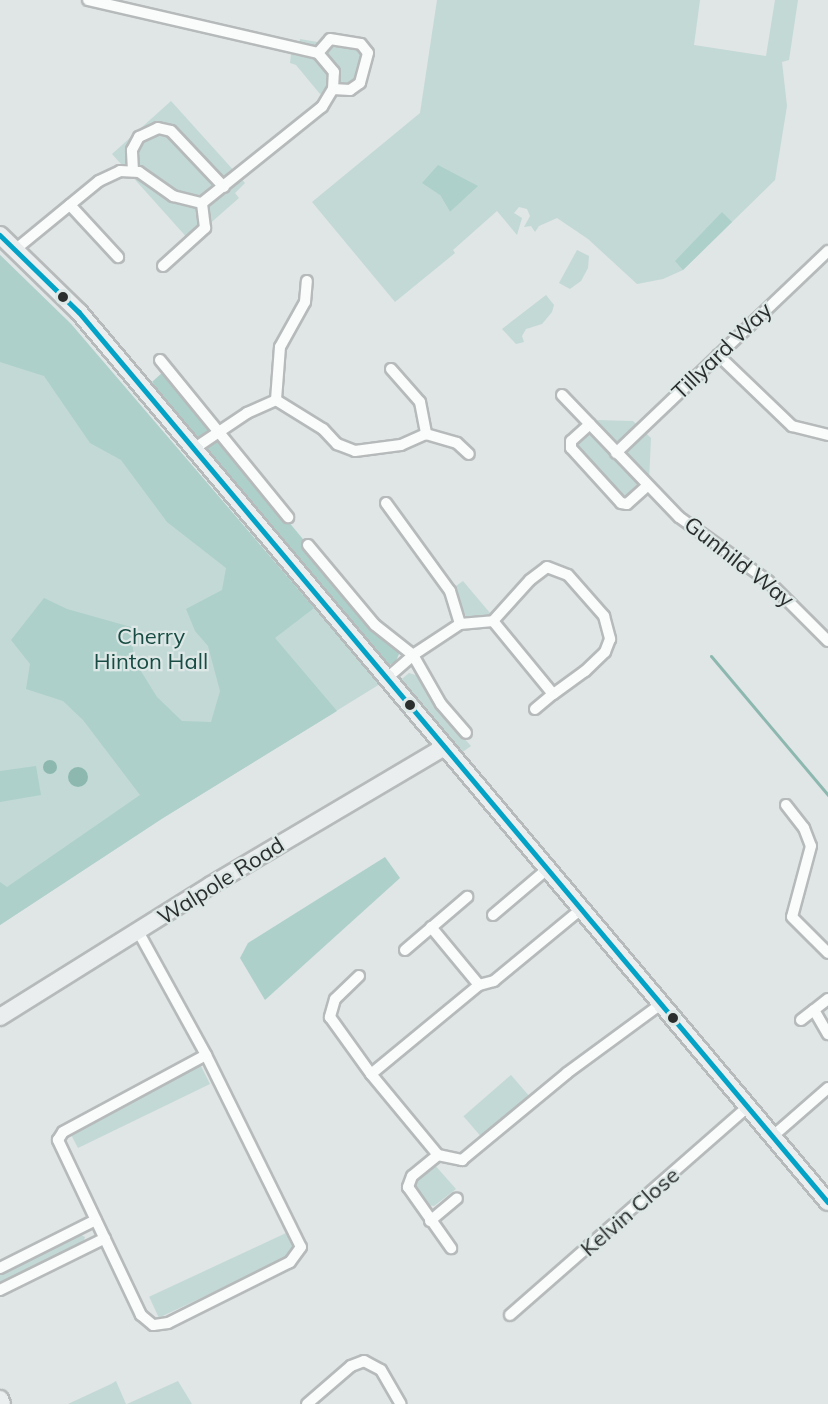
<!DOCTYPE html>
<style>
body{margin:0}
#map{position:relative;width:828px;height:1404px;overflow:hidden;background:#e0e5e5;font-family:Mulish,sans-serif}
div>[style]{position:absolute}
.green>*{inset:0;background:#c3d9d6;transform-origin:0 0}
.forest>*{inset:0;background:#add0ca}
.water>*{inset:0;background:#8db8b0}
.round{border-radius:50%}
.stream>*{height:3px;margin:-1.5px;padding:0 1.5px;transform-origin:1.5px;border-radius:1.5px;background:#8db8b0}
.roads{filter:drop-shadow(2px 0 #b6baba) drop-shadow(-2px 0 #b6baba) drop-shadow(0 2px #b6baba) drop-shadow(0 -2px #b6baba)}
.street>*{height:10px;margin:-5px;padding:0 5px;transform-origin:5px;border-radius:5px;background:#fafbfb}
.secondary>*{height:16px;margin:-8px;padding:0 8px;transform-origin:8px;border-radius:8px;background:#eaeeee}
.bus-1>*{height:4.5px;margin:-2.25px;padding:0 2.25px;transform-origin:2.25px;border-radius:2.25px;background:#02a3c6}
.dots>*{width:16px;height:16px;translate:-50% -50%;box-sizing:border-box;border:3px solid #dde8e6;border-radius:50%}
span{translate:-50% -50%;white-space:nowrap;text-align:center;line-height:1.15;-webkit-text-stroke:4.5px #dde8e6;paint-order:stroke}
.street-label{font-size:22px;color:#2a2e2d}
.park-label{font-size:22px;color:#174b43}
</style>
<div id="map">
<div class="green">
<i style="clip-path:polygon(evenodd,437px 0,700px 0,694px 45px,766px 56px,775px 0,798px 0,789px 60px,782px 62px,787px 106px,775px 180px,683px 270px,663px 279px,637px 284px,588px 239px,557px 218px,539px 226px,535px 232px,531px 226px,524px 227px,530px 216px,527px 209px,519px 207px,514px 213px,522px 218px,517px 235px,497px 211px,453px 250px,455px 253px,395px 302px,312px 202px,420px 113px,437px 0,477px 186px,450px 212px,440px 195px,477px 186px)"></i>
<i style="clip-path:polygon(300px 39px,364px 50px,362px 75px,347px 88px,320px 94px,296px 65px,290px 63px,291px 54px,298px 56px)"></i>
<i style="clip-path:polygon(171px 101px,245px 183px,235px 193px,239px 198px,190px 241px,112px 154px)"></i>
<i style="clip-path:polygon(577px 250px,589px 256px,588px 268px,581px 281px,570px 289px,559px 283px)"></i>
<i style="clip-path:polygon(0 255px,71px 324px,380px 684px,163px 818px,0 925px)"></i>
<i style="clip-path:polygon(546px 295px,554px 305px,552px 312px,542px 324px,526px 329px,522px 336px,524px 342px,516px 344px,502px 329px)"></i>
<i style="clip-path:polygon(596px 420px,633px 421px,651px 438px,649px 481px,628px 504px,571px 441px)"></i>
<i style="clip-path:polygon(463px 581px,490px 613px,486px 616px,466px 616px,453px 588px)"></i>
<i style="clip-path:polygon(409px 673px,422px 677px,432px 702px,471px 746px,457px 756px,397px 683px)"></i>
<i style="clip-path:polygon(200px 1064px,210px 1084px,78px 1148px,69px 1131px)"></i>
<i style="left:511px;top:1075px;width:28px;height:63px;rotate:49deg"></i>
<i style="clip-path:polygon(433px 1163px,456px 1189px,434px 1206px,427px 1205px,413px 1189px,412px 1181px)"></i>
<i style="left:286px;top:1233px;width:23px;height:151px;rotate:65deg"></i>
<i style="clip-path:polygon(79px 1234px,85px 1237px,83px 1243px,0 1284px,0 1275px)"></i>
<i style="clip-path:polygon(116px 1381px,126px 1404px,68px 1404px,111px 1384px)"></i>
<i style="clip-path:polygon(178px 1381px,192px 1404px,127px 1404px)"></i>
</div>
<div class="forest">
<i style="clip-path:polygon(438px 165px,478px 186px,450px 212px,440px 195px,422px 183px)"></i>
<i style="clip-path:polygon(722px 212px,732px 222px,683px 270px,675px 261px)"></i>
<i style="clip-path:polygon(0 255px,71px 324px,314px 608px,275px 638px,337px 711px,163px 818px,0 925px,0 882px,7px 887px,140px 795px,83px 720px,63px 701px,26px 689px,30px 664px,11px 640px,44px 598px,67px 609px,131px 627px,134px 660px,157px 697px,182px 721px,211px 722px,220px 691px,208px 646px,195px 631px,186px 609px,222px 590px,226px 568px,167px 522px,121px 460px,90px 443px,44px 376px,0 362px)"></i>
<i style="clip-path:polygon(164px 371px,383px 636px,396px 644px,399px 654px,395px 663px,384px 666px,204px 453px,152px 382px)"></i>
<i style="clip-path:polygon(36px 766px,41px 795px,0 802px,0 771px)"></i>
<i style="clip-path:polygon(385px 857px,400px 878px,265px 1000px,240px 958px,248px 943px)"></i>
</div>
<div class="water">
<i class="round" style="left:43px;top:760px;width:14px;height:14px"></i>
<i class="round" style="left:68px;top:767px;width:20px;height:20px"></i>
</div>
<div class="stream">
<i style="left:711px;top:656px;width:182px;rotate:49.9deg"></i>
</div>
<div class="roads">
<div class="street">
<i style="left:318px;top:53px;width:18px;rotate:-49deg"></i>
<i style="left:330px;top:39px;width:31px;rotate:9deg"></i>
<i style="left:361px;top:44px;width:11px;rotate:52deg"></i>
<i style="left:368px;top:53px;width:31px;rotate:105deg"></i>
<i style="left:360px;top:83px;width:12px;rotate:145deg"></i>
<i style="left:350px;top:90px;width:17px;rotate:-177deg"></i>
<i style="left:133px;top:171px;width:21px;rotate:-93deg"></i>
<i style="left:132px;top:150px;width:15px;rotate:-62deg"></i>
<i style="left:139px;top:137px;width:21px;rotate:-25deg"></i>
<i style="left:158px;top:128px;width:13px;rotate:13deg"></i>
<i style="left:171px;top:131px;width:77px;rotate:46.6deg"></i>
<i style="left:70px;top:205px;width:71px;rotate:47.3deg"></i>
<i style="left:16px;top:249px;width:107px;rotate:-39.3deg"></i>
<i style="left:99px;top:181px;width:23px;rotate:-25deg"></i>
<i style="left:120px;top:171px;width:19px;rotate:3deg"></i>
<i style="left:139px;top:172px;width:42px;rotate:35.2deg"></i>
<i style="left:173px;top:196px;width:30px;rotate:14deg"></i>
<i style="left:202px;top:203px;width:154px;rotate:-38.7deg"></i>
<i style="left:322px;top:107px;width:21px;rotate:-59deg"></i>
<i style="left:333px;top:89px;width:17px;rotate:-87deg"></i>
<i style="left:334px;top:72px;width:25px;rotate:-130deg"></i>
<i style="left:318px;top:53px;width:236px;rotate:-167deg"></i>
<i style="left:163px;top:266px;width:57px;rotate:-42.1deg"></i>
<i style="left:205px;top:228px;width:25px;rotate:-97deg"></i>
<i style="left:718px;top:355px;width:103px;rotate:43.8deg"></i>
<i style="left:792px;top:426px;width:37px;rotate:14deg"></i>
<i style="left:160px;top:360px;width:203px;rotate:50.8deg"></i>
<i style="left:391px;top:369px;width:44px;rotate:48.7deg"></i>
<i style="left:420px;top:402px;width:33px;rotate:79deg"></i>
<i style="left:562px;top:395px;width:169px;rotate:46.2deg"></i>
<i style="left:679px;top:517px;width:110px;rotate:35.7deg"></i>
<i style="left:768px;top:581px;width:85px;rotate:45deg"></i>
<i style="left:276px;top:400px;width:53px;rotate:-85.7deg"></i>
<i style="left:280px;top:347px;width:51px;rotate:-60.9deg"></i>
<i style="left:305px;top:302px;width:21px;rotate:-85deg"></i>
<i style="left:590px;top:424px;width:25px;rotate:138deg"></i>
<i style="left:571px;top:441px;width:7px;rotate:90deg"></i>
<i style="left:571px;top:448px;width:74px;rotate:47.7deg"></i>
<i style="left:621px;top:503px;width:6px;rotate:9deg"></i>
<i style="left:627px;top:504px;width:27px;rotate:-42deg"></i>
<i style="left:195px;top:448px;width:63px;rotate:-33.9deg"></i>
<i style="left:247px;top:413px;width:32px;rotate:-24deg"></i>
<i style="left:276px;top:400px;width:55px;rotate:31.7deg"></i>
<i style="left:323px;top:429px;width:21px;rotate:47deg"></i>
<i style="left:337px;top:444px;width:19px;rotate:21deg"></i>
<i style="left:355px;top:451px;width:46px;rotate:-7.4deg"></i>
<i style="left:401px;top:445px;width:27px;rotate:-24deg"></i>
<i style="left:426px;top:434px;width:32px;rotate:16deg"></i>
<i style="left:457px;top:443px;width:16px;rotate:43deg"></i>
<i style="left:616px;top:453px;width:293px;rotate:-43.6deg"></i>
<i style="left:386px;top:503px;width:109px;rotate:54deg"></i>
<i style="left:450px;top:591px;width:34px;rotate:73deg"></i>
<i style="left:308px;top:545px;width:104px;rotate:50.1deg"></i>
<i style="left:375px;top:625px;width:48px;rotate:38.3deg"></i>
<i style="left:413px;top:655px;width:56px;rotate:60.3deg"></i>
<i style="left:441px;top:704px;width:38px;rotate:49deg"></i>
<i style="left:387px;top:678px;width:35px;rotate:-41deg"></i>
<i style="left:413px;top:655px;width:56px;rotate:-33.4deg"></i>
<i style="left:460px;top:624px;width:33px;rotate:-5deg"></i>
<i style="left:493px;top:621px;width:55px;rotate:-47.9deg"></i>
<i style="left:530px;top:580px;width:21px;rotate:-37deg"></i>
<i style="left:547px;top:567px;width:22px;rotate:21deg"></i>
<i style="left:568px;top:575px;width:55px;rotate:48.7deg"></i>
<i style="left:604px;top:616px;width:24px;rotate:75deg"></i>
<i style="left:610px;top:639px;width:14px;rotate:111deg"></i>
<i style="left:605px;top:652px;width:28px;rotate:136deg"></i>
<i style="left:585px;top:671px;width:39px;rotate:144deg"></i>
<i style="left:553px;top:694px;width:94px;rotate:-129.4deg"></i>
<i style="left:535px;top:709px;width:23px;rotate:-40deg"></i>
<i style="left:786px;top:805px;width:29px;rotate:52deg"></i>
<i style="left:804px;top:828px;width:19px;rotate:69deg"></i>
<i style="left:811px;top:846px;width:73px;rotate:105deg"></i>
<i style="left:792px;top:917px;width:51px;rotate:45deg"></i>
<i style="left:580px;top:910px;width:112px;rotate:140.5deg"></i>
<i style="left:494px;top:981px;width:16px;rotate:165deg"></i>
<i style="left:479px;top:985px;width:140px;rotate:140.5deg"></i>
<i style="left:371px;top:1074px;width:105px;rotate:50.4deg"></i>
<i style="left:438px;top:1155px;width:25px;rotate:12deg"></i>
<i style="left:462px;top:1160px;width:136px;rotate:-39.6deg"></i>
<i style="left:567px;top:1073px;width:117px;rotate:-36.3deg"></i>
<i style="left:493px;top:915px;width:70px;rotate:-40.3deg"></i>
<i style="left:431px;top:927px;width:75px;rotate:50.4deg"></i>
<i style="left:139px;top:933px;width:139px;rotate:61.2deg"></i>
<i style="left:206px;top:1055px;width:214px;rotate:63.7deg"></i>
<i style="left:301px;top:1247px;width:19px;rotate:126deg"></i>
<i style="left:290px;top:1262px;width:136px;rotate:153.4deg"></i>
<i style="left:168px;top:1323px;width:15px;rotate:172deg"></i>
<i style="left:153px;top:1325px;width:16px;rotate:-140deg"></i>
<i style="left:141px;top:1315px;width:194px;rotate:-115.4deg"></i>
<i style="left:58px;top:1140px;width:9px;rotate:-58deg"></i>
<i style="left:63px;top:1132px;width:162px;rotate:-28.3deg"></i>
<i style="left:405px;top:950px;width:82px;rotate:-40.5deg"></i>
<i style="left:359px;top:976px;width:33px;rotate:136deg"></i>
<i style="left:335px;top:999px;width:19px;rotate:106deg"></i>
<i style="left:330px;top:1017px;width:70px;rotate:54.3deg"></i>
<i style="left:828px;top:999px;width:18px;rotate:142deg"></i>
<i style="left:814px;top:1010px;width:28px;rotate:60deg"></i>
<i style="left:801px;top:1020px;width:16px;rotate:-38deg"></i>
<i style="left:773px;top:1136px;width:73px;rotate:-41.1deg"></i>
<i style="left:438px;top:1155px;width:33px;rotate:141deg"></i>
<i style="left:412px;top:1176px;width:12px;rotate:110deg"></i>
<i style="left:408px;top:1187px;width:75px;rotate:54.8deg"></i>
<i style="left:430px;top:1221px;width:35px;rotate:-40deg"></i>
<i style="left:0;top:1268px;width:107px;rotate:-26.6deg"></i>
<i style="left:0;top:1290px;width:117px;rotate:-26.3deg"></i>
<i style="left:510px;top:1315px;width:316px;rotate:-41.2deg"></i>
<i style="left:307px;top:1404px;width:58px;rotate:-40.8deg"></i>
<i style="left:351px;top:1366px;width:14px;rotate:-21deg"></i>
<i style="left:364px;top:1361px;width:19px;rotate:28deg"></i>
<i style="left:381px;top:1370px;width:39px;rotate:60deg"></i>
</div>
<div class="secondary">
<i style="left:0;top:235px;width:110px;rotate:44.3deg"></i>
<i style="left:79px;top:312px;width:1163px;rotate:49.92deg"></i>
<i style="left:0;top:1017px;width:249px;rotate:-32deg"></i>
<i style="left:211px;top:885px;width:269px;rotate:-30.6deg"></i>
<i style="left:0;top:1399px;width:5px;rotate:68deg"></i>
</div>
</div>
<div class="bus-1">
<i style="left:0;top:235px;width:110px;rotate:44.3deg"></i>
<i style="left:79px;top:312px;width:1163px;rotate:49.92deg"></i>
</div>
<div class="dots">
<i style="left:63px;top:297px;background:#2a2e2d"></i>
<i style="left:410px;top:705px;background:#2a2e2d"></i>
<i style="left:673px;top:1018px;background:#2a2e2d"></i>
</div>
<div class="street-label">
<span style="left:722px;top:351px;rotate:-44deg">Tillyard Way</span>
<span style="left:739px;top:562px;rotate:38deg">Gunhild Way</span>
<span style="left:221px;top:881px;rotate:-32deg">Walpole Road</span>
<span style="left:630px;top:1212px;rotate:-41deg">Kelvin Close</span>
</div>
<div class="park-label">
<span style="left:151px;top:649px">Cherry<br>Hinton Hall</span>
</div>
</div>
